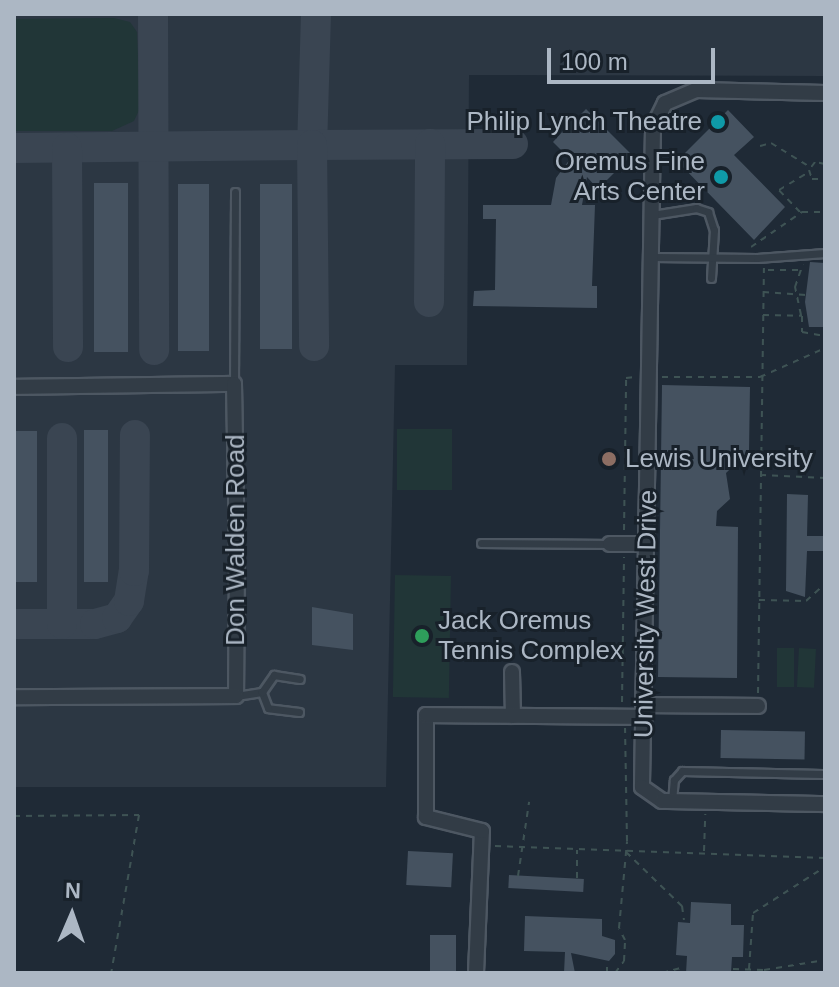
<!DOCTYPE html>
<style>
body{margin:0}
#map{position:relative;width:839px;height:987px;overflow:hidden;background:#1f2a36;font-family:Helvetica,sans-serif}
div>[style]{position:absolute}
.airport>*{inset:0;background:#2c3743}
.green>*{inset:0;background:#213637;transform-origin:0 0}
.taxiway>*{height:30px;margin:-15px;padding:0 15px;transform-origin:15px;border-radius:15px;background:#3a4552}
.building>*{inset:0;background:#455260;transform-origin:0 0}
.path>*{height:2px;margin-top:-1px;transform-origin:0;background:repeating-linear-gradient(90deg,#3e5354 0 6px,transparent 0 12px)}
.roads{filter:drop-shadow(2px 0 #4d5762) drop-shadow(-2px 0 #4d5762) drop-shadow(0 2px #4d5762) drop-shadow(0 -2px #4d5762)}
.service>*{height:7px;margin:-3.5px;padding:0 3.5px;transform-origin:3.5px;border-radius:3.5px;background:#323c46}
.minor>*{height:14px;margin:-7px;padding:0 7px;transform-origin:7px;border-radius:7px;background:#323c46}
.dots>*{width:22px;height:22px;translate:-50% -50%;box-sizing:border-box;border:4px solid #18212a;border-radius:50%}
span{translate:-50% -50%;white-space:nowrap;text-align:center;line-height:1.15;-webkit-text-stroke:6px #18212a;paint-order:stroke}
.poi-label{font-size:26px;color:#acb7c4}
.right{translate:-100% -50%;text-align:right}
.left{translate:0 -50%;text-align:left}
.street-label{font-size:26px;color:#acb7c4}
.frame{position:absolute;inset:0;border:16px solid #acb7c4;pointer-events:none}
.north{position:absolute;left:32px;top:875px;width:80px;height:80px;-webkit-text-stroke:6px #18212a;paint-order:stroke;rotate:2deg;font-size:22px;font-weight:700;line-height:32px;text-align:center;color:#acb7c4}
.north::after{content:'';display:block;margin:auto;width:28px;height:36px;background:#acb7c4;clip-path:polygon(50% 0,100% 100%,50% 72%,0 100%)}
.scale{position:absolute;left:547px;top:48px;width:168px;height:36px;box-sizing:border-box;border:4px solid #acb7c4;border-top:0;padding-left:10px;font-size:24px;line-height:28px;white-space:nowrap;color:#acb7c4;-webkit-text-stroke:6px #18212a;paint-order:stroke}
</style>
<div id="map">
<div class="airport">
<i style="clip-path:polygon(14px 14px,825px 14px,825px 76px,469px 75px,467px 365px,395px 365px,386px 787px,14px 787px)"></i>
</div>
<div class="green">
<i style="clip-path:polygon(114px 18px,130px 22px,137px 32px,140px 108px,134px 121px,112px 131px,14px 131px,14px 19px)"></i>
<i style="left:397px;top:429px;width:55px;height:61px"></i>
<i style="left:395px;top:575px;width:56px;height:122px;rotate:1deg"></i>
<i style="left:777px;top:648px;width:17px;height:39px"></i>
<i style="left:799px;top:648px;width:17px;height:39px;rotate:3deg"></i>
</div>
<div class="taxiway">
<i style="left:153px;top:14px;width:336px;rotate:89.8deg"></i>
<i style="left:316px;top:14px;width:131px;rotate:91.7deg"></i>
<i style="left:312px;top:145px;width:201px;rotate:-0.3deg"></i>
<i style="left:14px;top:148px;width:298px;rotate:-0.6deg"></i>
<i style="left:312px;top:145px;width:201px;rotate:89.4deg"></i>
<i style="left:67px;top:148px;width:199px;rotate:89.7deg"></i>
<i style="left:429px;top:302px;width:158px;rotate:-89.6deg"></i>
<i style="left:14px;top:624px;width:81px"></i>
<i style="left:95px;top:624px;width:23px;rotate:-15deg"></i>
<i style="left:117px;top:618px;width:21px;rotate:-55deg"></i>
<i style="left:129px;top:601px;width:30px;rotate:-81deg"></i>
<i style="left:134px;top:571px;width:136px;rotate:-89.6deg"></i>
<i style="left:62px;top:624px;width:186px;rotate:-90deg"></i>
</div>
<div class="building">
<i style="clip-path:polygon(586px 109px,632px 155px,598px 189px,587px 177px,582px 205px,595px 205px,592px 286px,597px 286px,597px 308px,473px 306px,474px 291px,495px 290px,496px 219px,483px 219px,483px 205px,551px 205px,556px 178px,570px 159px,553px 142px,563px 131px,565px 119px,576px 119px)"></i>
<i style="clip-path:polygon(728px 110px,754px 137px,734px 155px,785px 207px,754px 240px,677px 161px)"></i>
<i style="left:94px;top:183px;width:34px;height:169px"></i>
<i style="left:178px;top:184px;width:31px;height:167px"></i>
<i style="left:260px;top:184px;width:32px;height:165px"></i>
<i style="clip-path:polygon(810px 262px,825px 263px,825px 327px,809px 327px,805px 302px)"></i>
<i style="clip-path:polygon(662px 385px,750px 387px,749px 451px,726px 473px,730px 499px,717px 511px,716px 526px,738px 527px,737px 678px,658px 677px)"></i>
<i style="left:84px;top:430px;width:24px;height:152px"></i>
<i style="left:14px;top:431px;width:23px;height:151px"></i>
<i style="clip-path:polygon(787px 494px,808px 495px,807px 536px,825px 536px,825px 551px,807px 551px,805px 597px,786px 591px)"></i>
<i style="clip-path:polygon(312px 607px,353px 614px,353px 650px,312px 645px)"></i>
<i style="left:721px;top:730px;width:84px;height:28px;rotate:1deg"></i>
<i style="left:408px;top:851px;width:45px;height:34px;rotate:3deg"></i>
<i style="left:509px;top:875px;width:75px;height:13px;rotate:3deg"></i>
<i style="clip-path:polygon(691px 902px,731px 904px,731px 925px,744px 925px,743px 957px,732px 957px,731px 973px,686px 973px,687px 956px,676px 955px,678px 922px,690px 923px)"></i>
<i style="clip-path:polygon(525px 916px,602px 919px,602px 936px,615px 940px,615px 954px,609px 961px,571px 953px,575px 973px,564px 973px,565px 952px,524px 951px)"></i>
<i style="left:430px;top:935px;width:26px;height:38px"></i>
</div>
<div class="path">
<i style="left:760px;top:146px;width:11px;rotate:-15deg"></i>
<i style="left:771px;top:143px;width:46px;rotate:31.6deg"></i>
<i style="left:825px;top:164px;width:10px;rotate:-169deg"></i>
<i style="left:815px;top:162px;width:10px;rotate:127deg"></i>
<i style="left:809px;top:170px;width:9px;rotate:72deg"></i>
<i style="left:812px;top:179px;width:13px"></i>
<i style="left:800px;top:212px;width:30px;rotate:-134deg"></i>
<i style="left:779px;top:190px;width:35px;rotate:-31deg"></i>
<i style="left:751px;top:247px;width:62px;rotate:-34.5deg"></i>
<i style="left:802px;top:212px;width:23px"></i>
<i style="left:768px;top:270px;width:33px"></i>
<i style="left:763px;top:292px;width:43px;rotate:4deg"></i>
<i style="left:763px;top:315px;width:39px;rotate:1deg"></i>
<i style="left:802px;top:316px;width:16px;rotate:90deg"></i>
<i style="left:802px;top:332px;width:23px;rotate:10deg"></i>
<i style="left:801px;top:315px;width:29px;rotate:-102deg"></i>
<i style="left:795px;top:287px;width:24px;rotate:-71deg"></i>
<i style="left:662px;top:377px;width:98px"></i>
<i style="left:760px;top:377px;width:71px;rotate:-24deg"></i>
<i style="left:760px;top:475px;width:65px;rotate:2.6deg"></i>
<i style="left:624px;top:530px;width:152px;rotate:-89.2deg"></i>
<i style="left:626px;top:378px;width:9px;rotate:-6deg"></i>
<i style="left:759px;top:600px;width:47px;rotate:1.2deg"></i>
<i style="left:806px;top:601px;width:25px;rotate:-42deg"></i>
<i style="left:758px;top:693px;width:425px;rotate:-89.2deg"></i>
<i style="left:622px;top:702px;width:145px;rotate:-89.2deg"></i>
<i style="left:14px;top:816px;width:125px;rotate:-0.5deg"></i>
<i style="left:139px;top:815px;width:160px;rotate:100deg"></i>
<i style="left:495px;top:846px;width:330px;rotate:2.1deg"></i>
<i style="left:704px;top:851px;width:37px;rotate:-88deg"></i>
<i style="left:626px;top:852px;width:78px;rotate:44deg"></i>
<i style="left:682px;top:906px;width:14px;rotate:82deg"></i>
<i style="left:518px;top:876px;width:75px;rotate:-81.5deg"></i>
<i style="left:577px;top:878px;width:28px;rotate:-90deg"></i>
<i style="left:733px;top:969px;width:31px;rotate:2deg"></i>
<i style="left:764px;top:970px;width:62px;rotate:-9.3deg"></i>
<i style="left:749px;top:969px;width:56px;rotate:-85.9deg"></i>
<i style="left:753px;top:913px;width:85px;rotate:-32.6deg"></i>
<i style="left:607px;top:973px;width:12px;rotate:-90deg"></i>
<i style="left:615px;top:973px;width:15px;rotate:-53deg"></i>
<i style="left:624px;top:961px;width:21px;rotate:-87deg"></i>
<i style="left:625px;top:940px;width:13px;rotate:-117deg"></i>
<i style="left:619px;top:928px;width:87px;rotate:-84.7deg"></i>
<i style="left:627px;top:841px;width:113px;rotate:-91deg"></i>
<i style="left:662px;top:973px;width:23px;rotate:-15deg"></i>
</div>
<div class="roads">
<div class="service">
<i style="left:652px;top:215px;width:45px;rotate:-9deg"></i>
<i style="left:696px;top:208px;width:13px;rotate:18deg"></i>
<i style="left:708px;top:212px;width:19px;rotate:72deg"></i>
<i style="left:714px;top:230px;width:48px;rotate:93.6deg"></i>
<i style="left:652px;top:257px;width:105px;rotate:0.5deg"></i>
<i style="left:757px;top:258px;width:68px;rotate:-4.2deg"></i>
<i style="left:234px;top:384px;width:192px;rotate:-89.7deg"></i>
<i style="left:481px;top:543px;width:129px;rotate:0.4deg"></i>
<i style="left:236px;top:696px;width:26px;rotate:-9deg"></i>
<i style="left:299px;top:712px;width:31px;rotate:-173deg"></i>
<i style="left:268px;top:708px;width:17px;rotate:-111deg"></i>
<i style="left:262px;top:692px;width:21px;rotate:-55deg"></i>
<i style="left:274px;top:675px;width:26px;rotate:9deg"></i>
<i style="left:672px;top:801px;width:21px;rotate:-85deg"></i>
<i style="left:674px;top:780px;width:12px;rotate:-48deg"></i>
<i style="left:682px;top:771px;width:140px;rotate:1.2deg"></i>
</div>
<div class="minor">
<i style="left:825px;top:93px;width:129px;rotate:-178.7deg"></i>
<i style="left:696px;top:90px;width:34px;rotate:157deg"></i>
<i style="left:665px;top:103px;width:28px;rotate:116deg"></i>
<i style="left:653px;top:128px;width:659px;rotate:90.96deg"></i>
<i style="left:642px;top:787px;width:24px;rotate:35deg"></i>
<i style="left:662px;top:801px;width:163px;rotate:1.1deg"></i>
<i style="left:14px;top:387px;width:220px;rotate:-0.8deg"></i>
<i style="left:234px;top:384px;width:173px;rotate:89deg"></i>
<i style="left:237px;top:557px;width:139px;rotate:90.4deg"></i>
<i style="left:236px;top:696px;width:222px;rotate:179.7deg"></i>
<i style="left:610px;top:544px;width:37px"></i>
<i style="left:512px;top:672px;width:44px;rotate:88.7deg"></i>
<i style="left:645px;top:705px;width:113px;rotate:0.5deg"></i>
<i style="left:476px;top:973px;width:142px;rotate:-87.6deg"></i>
<i style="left:482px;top:831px;width:58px;rotate:-166deg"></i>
<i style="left:426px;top:817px;width:102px;rotate:-90deg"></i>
<i style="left:426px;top:715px;width:219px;rotate:0.5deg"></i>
</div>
</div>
<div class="dots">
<i style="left:718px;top:122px;background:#0f9aa8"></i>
<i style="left:721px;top:177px;background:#0f9aa8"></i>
<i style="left:609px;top:459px;background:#8d6e63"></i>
<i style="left:422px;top:636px;background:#2e9e5b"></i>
</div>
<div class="poi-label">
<span class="right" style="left:702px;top:122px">Philip Lynch Theatre</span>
<span class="right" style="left:705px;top:177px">Oremus Fine<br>Arts Center</span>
<span class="left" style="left:625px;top:459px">Lewis University</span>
<span class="left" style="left:438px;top:636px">Jack Oremus<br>Tennis Complex</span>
</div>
<div class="street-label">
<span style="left:236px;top:540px;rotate:-90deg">Don Walden Road</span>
<span style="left:646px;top:614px;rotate:-89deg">University West Drive</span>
</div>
<div class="frame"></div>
<div class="north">N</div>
<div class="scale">100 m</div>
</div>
